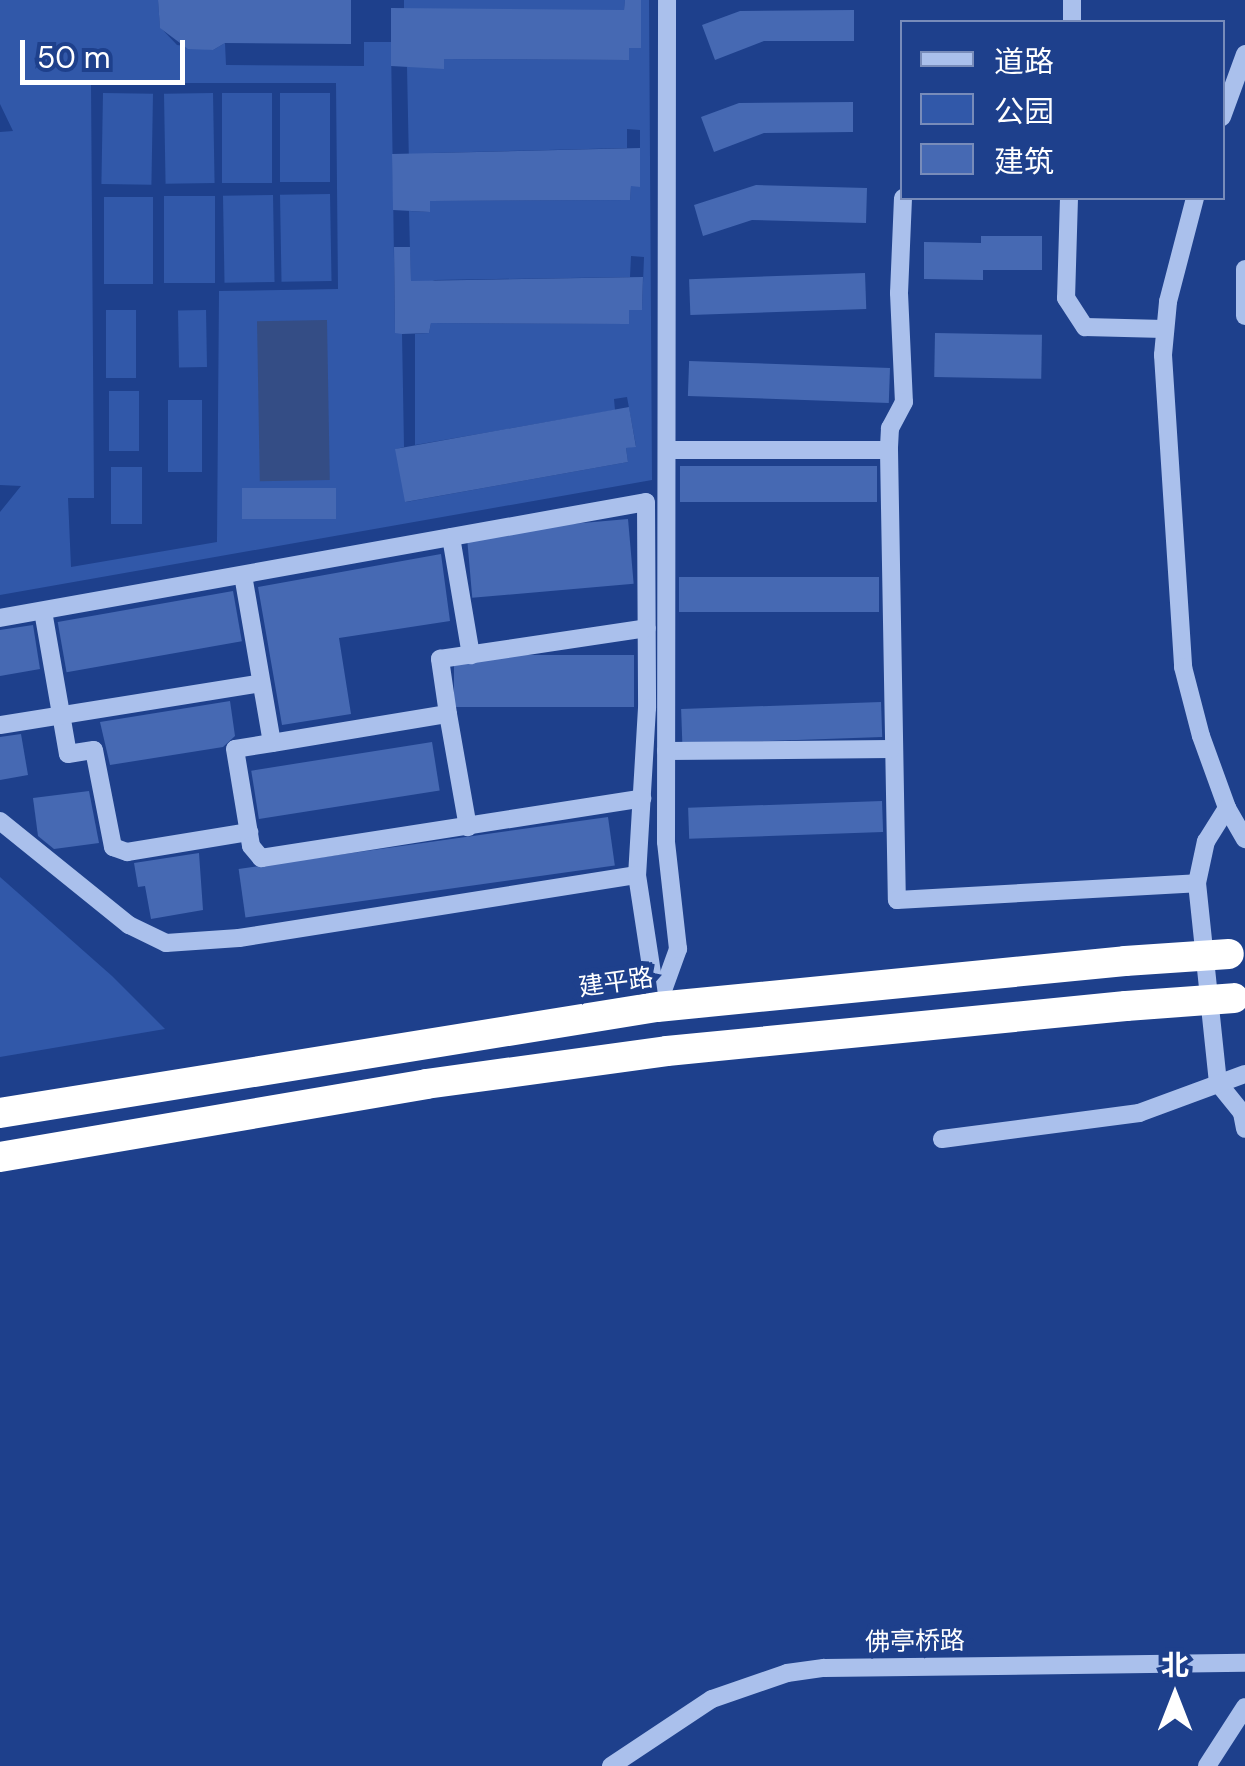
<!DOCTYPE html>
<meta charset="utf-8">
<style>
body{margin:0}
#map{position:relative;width:1245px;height:1766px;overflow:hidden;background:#1e408c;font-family:"DM Sans","Noto Sans SC",sans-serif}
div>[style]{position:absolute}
.green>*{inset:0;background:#3158a9;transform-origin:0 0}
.water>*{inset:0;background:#344d85;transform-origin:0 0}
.building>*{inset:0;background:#4669b3;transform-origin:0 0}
.minor>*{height:18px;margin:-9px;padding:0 9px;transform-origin:9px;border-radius:9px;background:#aac0ec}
.highway>*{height:30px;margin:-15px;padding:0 15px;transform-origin:15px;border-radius:15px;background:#fff}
.highway-bridge>*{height:30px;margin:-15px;padding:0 15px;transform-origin:15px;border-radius:15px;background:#fff}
span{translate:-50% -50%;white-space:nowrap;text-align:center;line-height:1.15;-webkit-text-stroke:10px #1e408c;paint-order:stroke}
.street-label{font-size:25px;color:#fff}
.legend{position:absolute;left:900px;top:20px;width:325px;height:180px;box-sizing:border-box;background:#1e408c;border:2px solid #788cba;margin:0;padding:12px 18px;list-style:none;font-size:30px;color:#fff}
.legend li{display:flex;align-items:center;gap:20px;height:50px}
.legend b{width:50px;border:2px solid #788cba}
.north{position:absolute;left:1125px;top:1646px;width:100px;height:100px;-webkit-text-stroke:8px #1e408c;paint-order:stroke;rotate:0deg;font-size:28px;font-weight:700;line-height:40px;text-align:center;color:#fff}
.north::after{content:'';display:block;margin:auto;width:35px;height:45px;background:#fff;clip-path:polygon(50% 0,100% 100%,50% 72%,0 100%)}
.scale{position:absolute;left:20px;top:40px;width:165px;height:45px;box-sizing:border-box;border:5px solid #fff;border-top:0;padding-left:12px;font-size:30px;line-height:35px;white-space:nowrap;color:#fff;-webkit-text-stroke:8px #1e408c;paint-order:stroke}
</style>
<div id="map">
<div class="green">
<i style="clip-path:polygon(evenodd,0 0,158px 0,160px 27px,177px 45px,213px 50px,225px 43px,226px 65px,364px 66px,364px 42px,391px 42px,395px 332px,402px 333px,404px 447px,396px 449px,406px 502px,628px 462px,626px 448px,636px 446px,627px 397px,614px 399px,615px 410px,415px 445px,415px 334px,429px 333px,431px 323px,629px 324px,629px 310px,642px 309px,644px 257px,631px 256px,630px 277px,435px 280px,411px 290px,409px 211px,429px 212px,430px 201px,630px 200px,631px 186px,640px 186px,640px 130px,627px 129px,627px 148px,432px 153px,409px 165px,407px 67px,444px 59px,628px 60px,629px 48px,641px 47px,641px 0,649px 0,652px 480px,0 595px,0 512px,21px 486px,0 485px,0 132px,13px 131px,0 104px,0 0,91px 83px,336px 83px,338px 289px,219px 291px,217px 542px,71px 567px,68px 498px,94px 498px,91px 83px,0 0,335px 488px,336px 519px,242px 519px,242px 489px,335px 488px)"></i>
<i style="clip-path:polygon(404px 0,625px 0,624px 11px,404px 17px)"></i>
<i style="left:103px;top:93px;width:50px;height:91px;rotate:1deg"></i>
<i style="left:213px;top:93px;width:90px;height:49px;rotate:89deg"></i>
<i style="left:222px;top:93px;width:50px;height:90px"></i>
<i style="left:280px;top:93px;width:50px;height:89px"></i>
<i style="left:330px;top:194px;width:87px;height:50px;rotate:89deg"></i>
<i style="left:273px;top:195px;width:87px;height:50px;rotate:89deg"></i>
<i style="left:215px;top:196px;width:87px;height:51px;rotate:90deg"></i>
<i style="left:104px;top:197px;width:49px;height:87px"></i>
<i style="left:106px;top:310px;width:30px;height:68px"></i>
<i style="left:206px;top:310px;width:57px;height:28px;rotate:89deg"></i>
<i style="left:109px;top:391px;width:30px;height:60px"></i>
<i style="left:168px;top:400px;width:34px;height:72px"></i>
<i style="left:111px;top:467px;width:31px;height:57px"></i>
<i style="clip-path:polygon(0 877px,112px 976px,165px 1029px,0 1057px)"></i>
</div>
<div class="water">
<i style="left:327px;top:320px;width:160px;height:70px;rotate:89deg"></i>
</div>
<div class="building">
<i style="clip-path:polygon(158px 0,351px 0,351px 44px,225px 43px,213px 50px,188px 49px,160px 28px)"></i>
<i style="clip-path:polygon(625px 0,641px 0,641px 48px,629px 48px,629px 60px,444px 59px,444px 69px,391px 66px,391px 8px,624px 10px)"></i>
<i style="clip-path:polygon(854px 10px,854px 41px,764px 41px,715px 60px,702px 25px,740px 11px)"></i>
<i style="clip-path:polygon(853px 102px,853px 132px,764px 133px,714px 152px,701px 117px,739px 103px)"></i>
<i style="clip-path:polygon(640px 148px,640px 187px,631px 186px,630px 200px,430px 201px,430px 212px,393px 210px,392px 154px)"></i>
<i style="clip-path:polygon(756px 185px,867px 188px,866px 223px,752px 220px,703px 236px,694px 205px)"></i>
<i style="clip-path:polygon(981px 236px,1042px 236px,1042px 270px,983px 270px,983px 280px,924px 279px,924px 242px,981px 243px)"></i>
<i style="clip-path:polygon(394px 247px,410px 247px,411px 281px,643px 277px,642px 310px,629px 310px,629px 324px,431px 323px,429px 333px,402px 334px,395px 333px)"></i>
<i style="left:865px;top:273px;width:36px;height:176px;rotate:88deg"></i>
<i style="left:935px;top:333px;width:107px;height:44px;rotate:1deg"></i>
<i style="left:890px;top:368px;width:35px;height:201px;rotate:92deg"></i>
<i style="clip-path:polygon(629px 407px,636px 447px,626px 448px,628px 462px,405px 502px,395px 449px)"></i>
<i style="left:877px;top:466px;width:36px;height:197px;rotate:90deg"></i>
<i style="left:336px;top:488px;width:31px;height:94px;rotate:90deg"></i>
<i style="left:628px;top:519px;width:65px;height:162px;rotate:85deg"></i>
<i style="clip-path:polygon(441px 554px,450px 621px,339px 638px,351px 714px,282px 725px,258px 587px)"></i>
<i style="left:879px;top:577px;width:35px;height:200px;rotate:90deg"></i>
<i style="left:233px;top:591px;width:51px;height:178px;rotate:80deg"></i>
<i style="clip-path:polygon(33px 625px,40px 669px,0 676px,0 630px)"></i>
<i style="left:634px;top:655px;width:52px;height:180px;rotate:90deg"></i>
<i style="clip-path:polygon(230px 701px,235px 736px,223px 747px,110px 765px,100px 722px)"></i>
<i style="left:881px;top:702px;width:35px;height:200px;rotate:88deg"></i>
<i style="clip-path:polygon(21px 734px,28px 775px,0 780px,0 737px)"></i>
<i style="left:432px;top:742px;width:49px;height:183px;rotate:81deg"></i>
<i style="clip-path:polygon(89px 791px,99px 843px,54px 849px,38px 836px,33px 798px)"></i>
<i style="left:882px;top:801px;width:31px;height:194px;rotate:88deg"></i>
<i style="left:608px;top:817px;width:49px;height:373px;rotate:82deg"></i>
<i style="clip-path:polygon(199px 853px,203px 910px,151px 919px,145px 886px,138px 887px,134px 863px)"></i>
</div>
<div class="minor">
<i style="left:1072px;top:22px;width:22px;rotate:-90deg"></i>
<i style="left:1222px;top:117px;width:67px;rotate:-69.9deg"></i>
<i style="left:903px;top:198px;width:95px;rotate:92.4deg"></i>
<i style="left:899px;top:293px;width:109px;rotate:87.4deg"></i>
<i style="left:904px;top:402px;width:30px;rotate:118deg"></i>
<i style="left:890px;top:428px;width:22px;rotate:93deg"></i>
<i style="left:889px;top:450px;width:450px;rotate:89deg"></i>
<i style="left:897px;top:900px;width:300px;rotate:-3.2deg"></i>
<i style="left:1069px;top:198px;width:100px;rotate:91.7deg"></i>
<i style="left:1066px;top:298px;width:35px;rotate:57deg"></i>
<i style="left:1085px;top:327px;width:79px;rotate:1.5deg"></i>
<i style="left:1195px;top:198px;width:107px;rotate:104.6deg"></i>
<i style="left:1168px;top:302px;width:53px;rotate:95.4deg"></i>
<i style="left:1163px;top:355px;width:313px;rotate:86.3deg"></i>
<i style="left:1183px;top:667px;width:71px;rotate:75.4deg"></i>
<i style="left:1201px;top:736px;width:77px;rotate:70.1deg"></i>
<i style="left:1227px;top:808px;width:36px;rotate:60deg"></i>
<i style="left:1245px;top:269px;width:47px;rotate:90deg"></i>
<i style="left:668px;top:450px;width:221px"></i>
<i style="left:451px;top:537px;width:120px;rotate:80.4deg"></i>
<i style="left:243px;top:575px;width:170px;rotate:80.2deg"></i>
<i style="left:272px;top:743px;width:178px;rotate:-9.4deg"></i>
<i style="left:448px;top:714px;width:115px;rotate:80deg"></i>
<i style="left:43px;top:611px;width:145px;rotate:80.1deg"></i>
<i style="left:68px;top:754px;width:26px;rotate:-9deg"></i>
<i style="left:94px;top:750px;width:99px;rotate:78.9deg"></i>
<i style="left:113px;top:847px;width:15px;rotate:20deg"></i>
<i style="left:127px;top:852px;width:124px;rotate:-9.3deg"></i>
<i style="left:0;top:618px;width:656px;rotate:-10.18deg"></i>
<i style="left:646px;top:502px;width:206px;rotate:89.7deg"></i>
<i style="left:647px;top:708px;width:167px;rotate:93.4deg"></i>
<i style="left:448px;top:714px;width:56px;rotate:-98.3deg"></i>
<i style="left:440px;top:659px;width:209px;rotate:-8.5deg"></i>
<i style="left:0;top:725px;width:264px;rotate:-9.1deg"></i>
<i style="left:272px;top:743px;width:37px;rotate:171deg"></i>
<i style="left:235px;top:749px;width:98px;rotate:80.6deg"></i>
<i style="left:251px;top:846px;width:16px;rotate:50deg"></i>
<i style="left:261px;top:858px;width:386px;rotate:-8.9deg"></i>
<i style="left:666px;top:751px;width:225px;rotate:-0.5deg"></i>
<i style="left:1227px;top:808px;width:39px;rotate:122deg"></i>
<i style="left:1206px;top:841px;width:43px;rotate:102.1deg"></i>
<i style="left:1197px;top:883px;width:201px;rotate:84deg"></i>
<i style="left:1218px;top:1083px;width:38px;rotate:51deg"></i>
<i style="left:1242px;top:1113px;width:16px;rotate:79deg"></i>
<i style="left:0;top:821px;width:166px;rotate:38.9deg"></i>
<i style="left:129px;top:925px;width:41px;rotate:25.9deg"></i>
<i style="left:166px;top:943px;width:73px;rotate:-3.9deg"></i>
<i style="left:239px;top:938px;width:403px;rotate:-9deg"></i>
<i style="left:637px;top:875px;width:132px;rotate:81.3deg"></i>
<i style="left:657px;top:1007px;width:62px;rotate:-70.1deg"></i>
<i style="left:678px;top:949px;width:108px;rotate:-96.4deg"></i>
<i style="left:666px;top:842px;width:842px;rotate:-89.93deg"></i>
<i style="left:942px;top:1139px;width:199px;rotate:-7.5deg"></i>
<i style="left:1139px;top:1113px;width:113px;rotate:-20.2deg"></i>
<i style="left:611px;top:1766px;width:121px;rotate:-33.6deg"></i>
<i style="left:712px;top:1699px;width:79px;rotate:-19.1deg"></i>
<i style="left:787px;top:1673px;width:37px;rotate:-8deg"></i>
<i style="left:824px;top:1668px;width:421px;rotate:-0.7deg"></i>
<i style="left:1207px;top:1766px;width:70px;rotate:-57.2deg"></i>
</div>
<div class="highway">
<i style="left:0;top:1113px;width:665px;rotate:-9.17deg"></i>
<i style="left:657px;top:1007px;width:470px;rotate:-5.6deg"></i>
<i style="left:0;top:1157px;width:432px;rotate:-9.7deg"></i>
<i style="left:426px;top:1084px;width:243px;rotate:-7.8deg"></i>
<i style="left:667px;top:1051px;width:461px;rotate:-5.6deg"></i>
</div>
<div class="highway-bridge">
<i style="left:1125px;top:961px;width:104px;rotate:-3.9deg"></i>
<i style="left:1126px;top:1006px;width:108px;rotate:-4.2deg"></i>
</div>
<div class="street-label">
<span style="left:616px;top:983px;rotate:-8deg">建平路</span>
<span style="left:915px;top:1642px;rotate:-1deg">佛亭桥路</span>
</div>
<ul class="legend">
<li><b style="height:12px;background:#aac0ec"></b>道路</li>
<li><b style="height:28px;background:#3158a9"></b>公园</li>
<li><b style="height:28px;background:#4669b3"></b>建筑</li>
</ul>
<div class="north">北</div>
<div class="scale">50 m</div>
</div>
